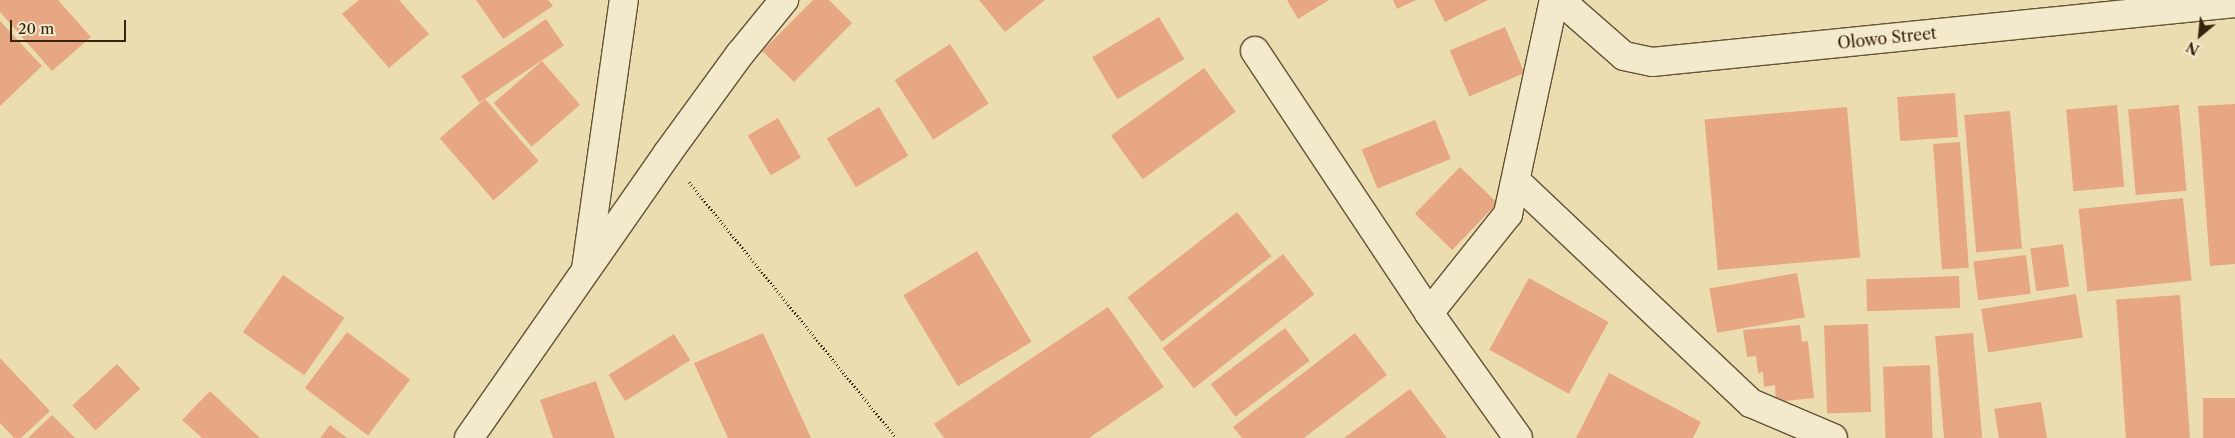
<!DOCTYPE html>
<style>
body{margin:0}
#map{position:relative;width:2235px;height:438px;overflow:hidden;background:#ecddb0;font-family:"Libre Caslon Text",serif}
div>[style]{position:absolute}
.building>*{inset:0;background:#e7a783;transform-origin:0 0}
.path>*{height:3px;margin-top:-1.5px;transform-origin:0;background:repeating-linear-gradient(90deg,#36250c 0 1px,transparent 0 3.5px)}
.roads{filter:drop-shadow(1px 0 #645335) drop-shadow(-1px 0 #645335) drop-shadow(0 1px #645335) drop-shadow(0 -1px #645335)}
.minor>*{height:28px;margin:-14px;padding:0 14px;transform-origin:14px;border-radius:14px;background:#f3e9cc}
span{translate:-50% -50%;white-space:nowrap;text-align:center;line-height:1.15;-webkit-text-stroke:5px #f3e9cc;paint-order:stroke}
.street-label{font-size:16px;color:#36250c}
.north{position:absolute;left:2175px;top:10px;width:50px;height:50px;-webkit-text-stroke:4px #f3e9cc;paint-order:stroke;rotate:208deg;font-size:14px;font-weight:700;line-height:20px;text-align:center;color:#36250c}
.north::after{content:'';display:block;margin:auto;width:18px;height:22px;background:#36250c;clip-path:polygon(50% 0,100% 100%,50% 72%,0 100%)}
.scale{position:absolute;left:10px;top:20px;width:116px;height:22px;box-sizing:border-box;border:2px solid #36250c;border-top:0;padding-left:6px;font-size:15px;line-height:18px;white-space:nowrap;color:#36250c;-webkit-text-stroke:4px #f3e9cc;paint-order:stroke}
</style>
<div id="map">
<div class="building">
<i style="clip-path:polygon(0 0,58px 0,91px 37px,52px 71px,0 12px)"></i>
<i style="clip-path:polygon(359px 0,399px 0,429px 34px,389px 68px,342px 14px)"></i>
<i style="clip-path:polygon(476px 0,548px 0,553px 6px,503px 39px)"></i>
<i style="clip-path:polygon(813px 0,829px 0,852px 23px,794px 82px,762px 51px)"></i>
<i style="clip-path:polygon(979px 0,1045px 0,1005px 32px)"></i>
<i style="clip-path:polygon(1287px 0,1329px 0,1298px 19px)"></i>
<i style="clip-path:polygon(1393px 0,1416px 0,1397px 9px)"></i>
<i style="clip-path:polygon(1434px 0,1488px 0,1445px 22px)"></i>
<i style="left:1159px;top:17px;width:49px;height:78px;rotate:59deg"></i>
<i style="left:546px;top:19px;width:32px;height:102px;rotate:56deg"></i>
<i style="clip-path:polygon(0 21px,42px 66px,0 106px)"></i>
<i style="left:1505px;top:27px;width:50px;height:60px;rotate:67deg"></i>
<i style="left:950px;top:44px;width:71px;height:66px;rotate:57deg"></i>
<i style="left:542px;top:61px;width:58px;height:64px;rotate:49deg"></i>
<i style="left:1204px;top:68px;width:54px;height:115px;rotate:54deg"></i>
<i style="left:1955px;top:93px;width:44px;height:58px;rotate:86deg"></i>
<i style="left:485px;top:99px;width:82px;height:60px;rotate:49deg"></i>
<i style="clip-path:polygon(2235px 104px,2235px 264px,2210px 266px,2198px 106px)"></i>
<i style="left:2117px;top:105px;width:82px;height:51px;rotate:85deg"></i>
<i style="left:2179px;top:105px;width:86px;height:51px;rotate:85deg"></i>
<i style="left:879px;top:107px;width:57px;height:61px;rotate:59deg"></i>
<i style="left:1847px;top:107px;width:151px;height:143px;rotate:85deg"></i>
<i style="left:2010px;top:111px;width:138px;height:46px;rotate:85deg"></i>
<i style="left:778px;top:118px;width:46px;height:35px;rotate:60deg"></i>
<i style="left:1435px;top:120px;width:42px;height:79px;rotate:68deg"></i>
<i style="left:1960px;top:142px;width:126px;height:27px;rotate:86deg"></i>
<i style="left:1460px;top:167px;width:52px;height:65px;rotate:44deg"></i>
<i style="left:2183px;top:198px;width:83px;height:105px;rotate:84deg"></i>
<i style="left:1237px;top:212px;width:56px;height:139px;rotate:52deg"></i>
<i style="left:2063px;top:244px;width:43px;height:33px;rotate:82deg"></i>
<i style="left:977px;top:251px;width:106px;height:86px;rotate:59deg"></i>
<i style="left:1283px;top:254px;width:51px;height:153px;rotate:52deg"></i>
<i style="left:2026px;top:255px;width:39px;height:53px;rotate:83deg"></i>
<i style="left:1797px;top:273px;width:45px;height:89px;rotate:80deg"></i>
<i style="left:283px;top:275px;width:75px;height:70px;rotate:35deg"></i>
<i style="left:1959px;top:276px;width:32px;height:93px;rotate:88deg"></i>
<i style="left:1529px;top:278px;width:91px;height:82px;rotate:29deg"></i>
<i style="left:2076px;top:294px;width:44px;height:96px;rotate:81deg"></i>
<i style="left:2180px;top:295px;width:143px;height:64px;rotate:86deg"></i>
<i style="clip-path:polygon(1108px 307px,1164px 387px,1089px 438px,944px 438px,934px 424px)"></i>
<i style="left:1868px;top:324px;width:88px;height:44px;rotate:88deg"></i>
<i style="clip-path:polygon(1800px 325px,1802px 342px,1808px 341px,1814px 398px,1776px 402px,1775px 385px,1764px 387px,1763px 372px,1758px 373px,1756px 356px,1747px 357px,1743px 330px)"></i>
<i style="left:1285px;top:328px;width:41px;height:93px;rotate:53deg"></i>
<i style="left:347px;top:332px;width:79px;height:70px;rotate:37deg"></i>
<i style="clip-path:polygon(763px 333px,811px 438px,728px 438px,694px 363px)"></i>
<i style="clip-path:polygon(1355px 333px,1387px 375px,1304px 438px,1242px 438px,1233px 427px)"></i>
<i style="left:1973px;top:333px;width:105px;height:38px;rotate:85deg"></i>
<i style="left:674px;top:334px;width:31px;height:77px;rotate:58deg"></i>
<i style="clip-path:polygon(0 358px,50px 411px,21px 438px,14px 438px,0 423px)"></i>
<i style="left:117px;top:364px;width:34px;height:61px;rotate:47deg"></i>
<i style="left:1930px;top:365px;width:73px;height:47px;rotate:88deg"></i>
<i style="clip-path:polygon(1609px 373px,1701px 422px,1693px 438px,1576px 438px)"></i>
<i style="clip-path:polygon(596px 381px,615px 438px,553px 438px,540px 400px)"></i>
<i style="clip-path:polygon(1410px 389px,1447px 438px,1344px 438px)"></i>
<i style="clip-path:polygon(210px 391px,260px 438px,202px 438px,182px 420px)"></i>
<i style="left:2235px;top:398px;width:40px;height:32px;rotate:90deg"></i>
<i style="clip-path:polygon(2041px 402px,2047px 438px,1999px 438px,1994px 409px)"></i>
<i style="clip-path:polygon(52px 415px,75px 438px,28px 438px)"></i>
<i style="clip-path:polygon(330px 425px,347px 438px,320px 438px)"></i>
</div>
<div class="path">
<i style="left:689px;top:182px;width:329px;rotate:51deg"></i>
</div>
<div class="roads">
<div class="minor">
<i style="left:1560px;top:0;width:85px;rotate:41.2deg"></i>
<i style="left:1624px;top:56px;width:29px;rotate:12deg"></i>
<i style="left:1652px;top:62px;width:586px;rotate:-5.78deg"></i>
<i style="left:1255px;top:51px;width:315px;rotate:56.4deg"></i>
<i style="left:1429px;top:313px;width:153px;rotate:54.5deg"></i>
<i style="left:1517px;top:182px;width:322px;rotate:43.4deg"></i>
<i style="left:1751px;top:403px;width:89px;rotate:23.1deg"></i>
<i style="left:586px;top:269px;width:272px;rotate:-82deg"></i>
<i style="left:1429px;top:313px;width:127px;rotate:-51.4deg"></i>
<i style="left:1508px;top:214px;width:219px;rotate:-77.9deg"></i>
<i style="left:469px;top:438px;width:346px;rotate:-55.1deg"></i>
<i style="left:667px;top:154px;width:124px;rotate:-53.9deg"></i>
<i style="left:740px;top:54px;width:70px;rotate:-50.8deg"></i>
</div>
</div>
<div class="street-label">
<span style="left:1887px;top:38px;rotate:-6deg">Olowo Street</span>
</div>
<div class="north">N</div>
<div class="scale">20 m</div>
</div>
